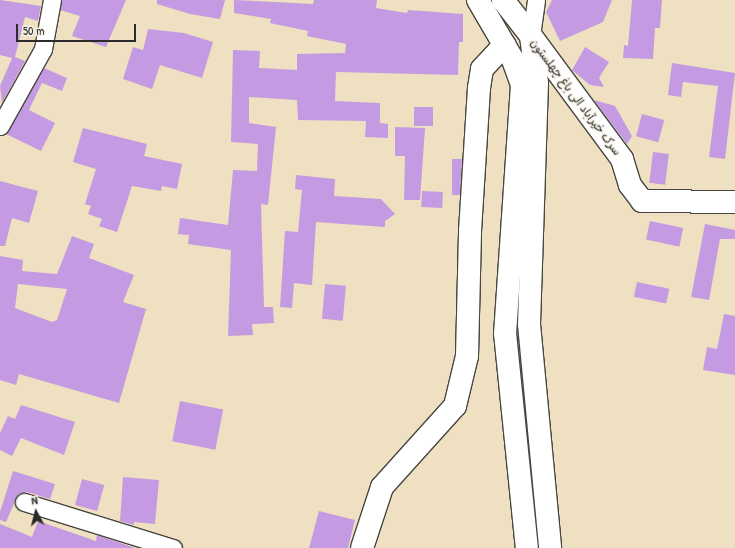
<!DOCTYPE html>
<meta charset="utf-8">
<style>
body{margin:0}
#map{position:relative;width:735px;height:548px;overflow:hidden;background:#eee0c0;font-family:"Patrick Hand","Playpen Sans Arabic",sans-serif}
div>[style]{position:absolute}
.building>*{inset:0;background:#c49be2;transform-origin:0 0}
.roads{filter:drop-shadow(1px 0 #484641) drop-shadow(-1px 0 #484641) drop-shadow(0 1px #484641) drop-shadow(0 -1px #484641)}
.minor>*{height:17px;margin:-8.5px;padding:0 8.5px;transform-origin:8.5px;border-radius:8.5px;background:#fff}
.tertiary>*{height:22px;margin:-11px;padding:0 11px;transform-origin:11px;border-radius:11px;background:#fff}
.secondary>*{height:22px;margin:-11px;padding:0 11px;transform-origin:11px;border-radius:11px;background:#fff}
span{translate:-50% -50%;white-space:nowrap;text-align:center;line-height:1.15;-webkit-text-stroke:3px #f7f3e8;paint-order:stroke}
.street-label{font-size:12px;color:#2b2b2b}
.north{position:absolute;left:16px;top:492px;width:40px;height:40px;-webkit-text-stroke:3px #f7f3e8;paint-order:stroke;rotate:353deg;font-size:11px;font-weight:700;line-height:16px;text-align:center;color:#2b2b2b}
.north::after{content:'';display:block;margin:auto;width:14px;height:18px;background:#2b2b2b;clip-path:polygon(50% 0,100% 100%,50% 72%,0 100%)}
.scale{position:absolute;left:16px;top:24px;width:120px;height:18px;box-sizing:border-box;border:2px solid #2b2b2b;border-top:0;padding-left:5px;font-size:12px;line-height:14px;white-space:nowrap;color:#2b2b2b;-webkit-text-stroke:3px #f7f3e8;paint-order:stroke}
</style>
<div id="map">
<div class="building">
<i style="clip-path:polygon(0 0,41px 6px,38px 21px,25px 17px,15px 57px,25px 61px,2px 103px,0 86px,12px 58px,0 55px)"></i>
<i style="clip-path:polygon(62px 0,126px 0,106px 47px,72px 36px,80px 16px,60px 10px)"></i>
<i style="clip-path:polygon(157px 0,225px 0,220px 19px,190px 14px,157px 4px)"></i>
<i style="clip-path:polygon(234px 0,313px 4px,314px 0,377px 0,376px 8px,407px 13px,408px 10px,463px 14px,463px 42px,459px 42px,458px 75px,336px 72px,335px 101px,380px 103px,380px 123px,388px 124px,388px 138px,365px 137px,366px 121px,298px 120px,297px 100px,249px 97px,249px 123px,276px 127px,268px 205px,261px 204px,264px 307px,273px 307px,274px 323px,252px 324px,253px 335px,228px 336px,231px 250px,188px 244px,189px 235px,178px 234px,180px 218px,228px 225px,233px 170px,257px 171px,258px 144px,231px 142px,233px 50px,260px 51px,259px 68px,297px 70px,297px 54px,345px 53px,346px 44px,307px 36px,308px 31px,270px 23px,271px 19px,234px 13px)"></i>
<i style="clip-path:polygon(552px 0,612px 0,603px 22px,560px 41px,546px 12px)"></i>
<i style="clip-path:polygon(632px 0,662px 0,660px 28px,655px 28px,653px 59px,623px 58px,624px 45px,628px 46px)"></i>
<i style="clip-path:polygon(148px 29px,184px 33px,213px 42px,202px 78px,160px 65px,152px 89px,123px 79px,133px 47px,143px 50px)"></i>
<i style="clip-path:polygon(585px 47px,609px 62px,599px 78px,604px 87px,590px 85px,572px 70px)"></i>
<i style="clip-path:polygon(672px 63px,735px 73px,725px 159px,709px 157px,718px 86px,683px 82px,681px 97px,668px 95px)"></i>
<i style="clip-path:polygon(44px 68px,67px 78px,62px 91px,42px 83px,29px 110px,55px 123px,41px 151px,6px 134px)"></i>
<i style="clip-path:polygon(594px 100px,615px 106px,632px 136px,627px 144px)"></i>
<i style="left:414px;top:107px;width:19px;height:19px"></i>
<i style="left:642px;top:114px;width:23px;height:23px;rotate:15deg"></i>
<i style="clip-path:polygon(395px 127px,425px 128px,420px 200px,404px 200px,405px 156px,395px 156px)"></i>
<i style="clip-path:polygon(83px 128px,147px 144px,144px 156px,182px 164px,177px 189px,162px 186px,161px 191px,132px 186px,117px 232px,99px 226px,102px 219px,88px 214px,91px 206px,85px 204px,96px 169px,73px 162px)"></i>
<i style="left:653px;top:152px;width:16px;height:31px;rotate:7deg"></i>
<i style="clip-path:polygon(452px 159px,462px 159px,460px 195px,452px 195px)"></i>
<i style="clip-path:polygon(296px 175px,335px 179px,334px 196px,381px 199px,395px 214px,385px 221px,385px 227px,316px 222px,312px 285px,294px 283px,292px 308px,280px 307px,285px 231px,298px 232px,302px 190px,295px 189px)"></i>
<i style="clip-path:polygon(0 181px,38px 191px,29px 223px,12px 218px,5px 246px,0 246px)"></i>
<i style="left:422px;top:191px;width:21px;height:16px;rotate:3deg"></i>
<i style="left:650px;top:221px;width:34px;height:19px;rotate:12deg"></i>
<i style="clip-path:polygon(705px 224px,735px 230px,735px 239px,720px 239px,709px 300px,691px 297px)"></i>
<i style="clip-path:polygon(evenodd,72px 236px,94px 244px,89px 258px,134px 275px,123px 302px,146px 309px,119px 403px,19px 374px,16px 385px,0 380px,0 256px,23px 260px,22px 271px,57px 274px,72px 236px,18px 284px,67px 289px,57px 320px,52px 322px,15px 308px,18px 284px)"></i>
<i style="left:637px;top:282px;width:33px;height:15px;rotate:12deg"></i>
<i style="left:325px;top:284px;width:21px;height:35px;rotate:5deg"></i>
<i style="clip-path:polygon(724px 314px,735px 316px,735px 375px,703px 370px,707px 347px,717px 349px)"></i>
<i style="left:180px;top:401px;width:44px;height:41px;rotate:11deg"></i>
<i style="clip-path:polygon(21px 405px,75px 422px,64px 455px,21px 438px,12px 456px,0 450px,0 433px,8px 416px,15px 419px)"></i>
<i style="clip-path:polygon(13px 471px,55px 484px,50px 499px,27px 492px,18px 494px,6px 522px,0 520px,0 512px)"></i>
<i style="clip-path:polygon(123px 477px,159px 480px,155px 524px,134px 522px,134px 525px,120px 521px)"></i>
<i style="left:82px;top:479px;width:23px;height:27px;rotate:15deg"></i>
<i style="clip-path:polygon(319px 511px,355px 520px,348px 548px,309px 548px)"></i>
<i style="clip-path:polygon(38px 521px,96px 541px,97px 535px,135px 548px,0 548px,0 524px,32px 537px)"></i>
</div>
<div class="roads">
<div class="minor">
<i style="left:531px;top:36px;width:36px;rotate:-82deg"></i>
<i style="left:0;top:126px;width:88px;rotate:-60.8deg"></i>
<i style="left:43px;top:49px;width:50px;rotate:-79.6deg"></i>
<i style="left:24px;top:502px;width:156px;rotate:17.2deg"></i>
</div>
<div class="tertiary">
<i style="left:531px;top:36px;width:153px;rotate:53.5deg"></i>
<i style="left:622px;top:159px;width:27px;rotate:73deg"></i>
<i style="left:630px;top:185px;width:20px;rotate:53deg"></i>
<i style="left:642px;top:201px;width:93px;rotate:0.6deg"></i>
<i style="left:362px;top:548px;width:64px;rotate:-71.8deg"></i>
<i style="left:382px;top:487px;width:109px;rotate:-48deg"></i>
<i style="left:455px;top:406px;width:51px;rotate:-76.5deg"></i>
<i style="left:467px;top:356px;width:125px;rotate:-88.6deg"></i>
<i style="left:470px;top:231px;width:143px;rotate:-86.4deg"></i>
<i style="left:479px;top:88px;width:19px;rotate:-81deg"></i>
<i style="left:482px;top:69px;width:33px;rotate:-47deg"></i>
</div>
<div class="secondary">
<i style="left:478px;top:0;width:69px;rotate:59.7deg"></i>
<i style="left:513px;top:60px;width:27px;rotate:70deg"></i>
<i style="left:522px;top:85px;width:249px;rotate:93.9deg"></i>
<i style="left:505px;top:333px;width:216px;rotate:84.2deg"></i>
<i style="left:503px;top:0;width:46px;rotate:52.1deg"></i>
<i style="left:531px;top:36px;width:47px;rotate:82.7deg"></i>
<i style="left:537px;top:83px;width:241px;rotate:91.9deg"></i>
<i style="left:529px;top:324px;width:225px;rotate:84.6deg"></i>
</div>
</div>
<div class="street-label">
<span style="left:576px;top:97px;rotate:53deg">سرک خیرآباد الی باغ چهلستون</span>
</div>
<div class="north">N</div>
<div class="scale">50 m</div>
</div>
